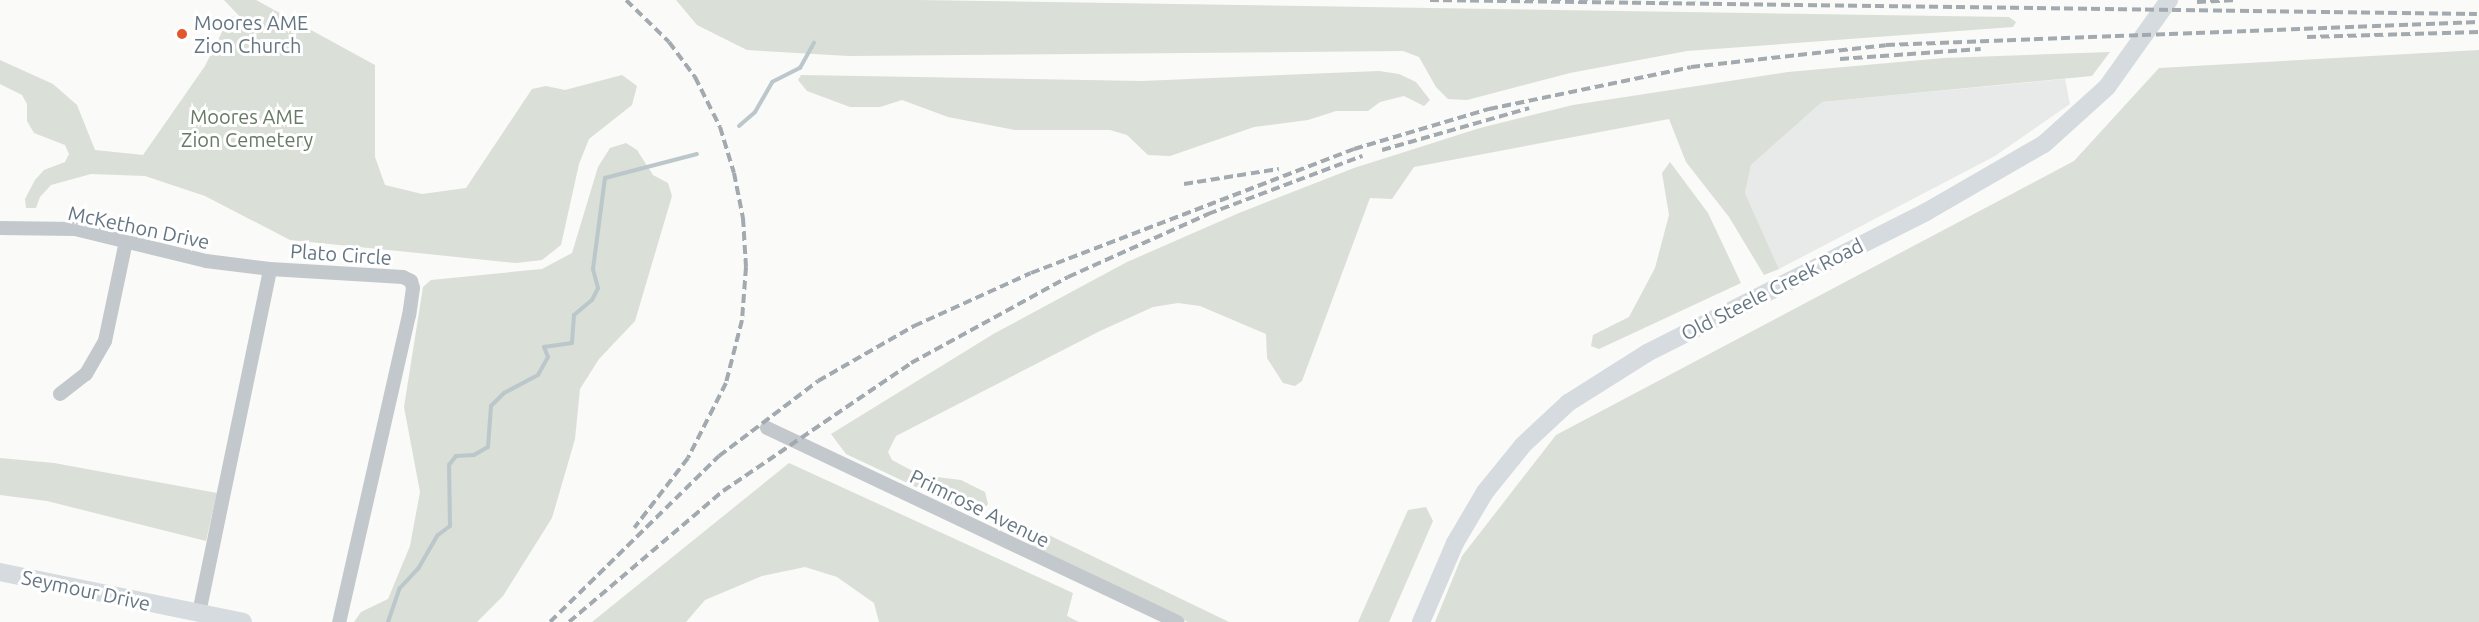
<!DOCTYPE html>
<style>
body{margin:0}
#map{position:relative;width:2479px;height:622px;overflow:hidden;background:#fafaf8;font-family:Ubuntu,sans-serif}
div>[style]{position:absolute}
.built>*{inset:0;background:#e8e9e9}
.green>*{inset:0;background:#dadfd7}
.stream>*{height:4px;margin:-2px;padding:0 2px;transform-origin:2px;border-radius:2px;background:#bbc7cb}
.street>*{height:14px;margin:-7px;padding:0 7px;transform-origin:7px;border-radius:7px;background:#c3c8cc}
.secondary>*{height:18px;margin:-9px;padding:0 9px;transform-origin:9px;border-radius:9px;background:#d6dbdf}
.rail>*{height:4px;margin-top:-2px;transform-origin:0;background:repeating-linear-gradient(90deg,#a2aab0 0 9px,transparent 0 13.5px)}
.dots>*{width:16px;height:16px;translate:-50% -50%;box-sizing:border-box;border:3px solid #fff;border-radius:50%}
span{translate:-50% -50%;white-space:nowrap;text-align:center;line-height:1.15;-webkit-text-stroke:6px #fff;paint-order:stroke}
.poi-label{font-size:20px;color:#657683}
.left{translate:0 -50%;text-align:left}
.park-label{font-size:20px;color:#687a64}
.street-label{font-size:20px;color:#657683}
</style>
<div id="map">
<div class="built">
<i style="clip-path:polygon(2065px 79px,2070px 104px,1995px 156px,1779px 269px,1745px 193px,1751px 165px,1822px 102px)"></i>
</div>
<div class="green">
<i style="clip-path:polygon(224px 0,256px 0,375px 65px,375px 157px,385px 185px,422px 194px,466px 188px,532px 89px,546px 86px,565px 90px,622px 75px,637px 86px,632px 105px,589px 139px,579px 164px,561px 245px,542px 260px,516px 263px,290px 240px,205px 196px,145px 176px,91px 174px,51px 185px,40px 197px,36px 208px,26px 208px,25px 199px,35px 180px,44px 170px,65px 162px,69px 154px,65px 145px,34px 133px,27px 121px,27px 104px,22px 95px,0 84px,0 60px,53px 84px,77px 105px,95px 150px,143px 155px,205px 66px,230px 16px,242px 19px)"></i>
<i style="clip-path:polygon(676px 0,918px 0,2009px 17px,2016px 22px,2013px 27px,1687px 51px,1570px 73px,1467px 100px,1448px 99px,1436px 87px,1419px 57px,1403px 51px,849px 56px,747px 50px,697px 25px)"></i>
<i style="clip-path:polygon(2479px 50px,2479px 622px,1435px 622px,1462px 556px,1556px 435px,2074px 161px,2159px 68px)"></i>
<i style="clip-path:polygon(2110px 52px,2092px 76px,1822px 102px,1751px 165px,1745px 193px,1779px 269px,1764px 275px,1729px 217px,1686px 162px,1669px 119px,1414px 167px,1392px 199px,1370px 198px,1302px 381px,1295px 386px,1283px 383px,1267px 358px,1266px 334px,1200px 306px,1178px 303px,1153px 307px,1100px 331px,896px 436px,888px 452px,892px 460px,920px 475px,961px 480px,985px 492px,988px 504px,980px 513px,971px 513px,846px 454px,831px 434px,995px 333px,1127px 262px,1239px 213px,1354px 168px,1480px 128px,1573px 105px,1788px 72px,1944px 58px)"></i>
<i style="clip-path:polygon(1379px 71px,1399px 74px,1416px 82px,1430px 100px,1424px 106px,1404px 96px,1380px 102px,1368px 111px,1336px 111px,1308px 120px,1254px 127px,1170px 156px,1148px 155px,1127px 135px,1110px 130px,1015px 130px,948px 117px,902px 100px,880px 107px,850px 107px,807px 91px,798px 80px,801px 75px,1142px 81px)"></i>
<i style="clip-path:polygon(626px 143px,637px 150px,653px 175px,668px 183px,672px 196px,635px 321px,599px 359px,580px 389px,575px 439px,552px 518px,503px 596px,477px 622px,354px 622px,361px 612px,388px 599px,410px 546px,420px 492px,404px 407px,423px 287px,431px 280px,542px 269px,572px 253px,598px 167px,610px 148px)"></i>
<i style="clip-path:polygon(1670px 162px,1708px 213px,1741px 283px,1599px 349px,1591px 346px,1593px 335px,1629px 317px,1655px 268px,1669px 215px,1662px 173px)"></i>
<i style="clip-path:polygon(0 458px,54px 463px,217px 493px,206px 541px,47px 501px,0 495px)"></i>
<i style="clip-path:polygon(789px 463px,1073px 593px,1067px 616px,1079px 622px,879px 622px,874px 603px,837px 577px,805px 567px,762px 576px,705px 600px,686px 622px,592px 622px)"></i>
<i style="clip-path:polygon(1426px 507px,1433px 521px,1389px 622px,1358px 622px,1408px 510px)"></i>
<i style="clip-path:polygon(1030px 526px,1229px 622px,1188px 622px,1028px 544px)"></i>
</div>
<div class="stream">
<i style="left:739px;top:126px;width:21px;rotate:-41deg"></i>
<i style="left:755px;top:112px;width:34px;rotate:-60deg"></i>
<i style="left:772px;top:82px;width:31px;rotate:-27deg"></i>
<i style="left:800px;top:68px;width:29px;rotate:-61deg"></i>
<i style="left:388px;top:622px;width:36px;rotate:-71deg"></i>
<i style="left:400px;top:588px;width:26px;rotate:-47deg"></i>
<i style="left:418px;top:569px;width:39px;rotate:-60deg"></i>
<i style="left:438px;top:535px;width:15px;rotate:-37deg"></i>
<i style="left:450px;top:526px;width:61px;rotate:-90.9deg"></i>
<i style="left:449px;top:465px;width:11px;rotate:-52deg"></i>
<i style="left:456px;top:456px;width:18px;rotate:-3deg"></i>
<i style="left:474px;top:455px;width:16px;rotate:-30deg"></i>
<i style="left:488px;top:447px;width:41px;rotate:-85.8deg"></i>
<i style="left:491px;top:406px;width:18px;rotate:-45deg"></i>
<i style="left:504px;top:393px;width:38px;rotate:-28deg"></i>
<i style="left:538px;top:375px;width:21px;rotate:-61deg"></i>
<i style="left:548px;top:357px;width:11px;rotate:-112deg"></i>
<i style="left:544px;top:347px;width:28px;rotate:-8deg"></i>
<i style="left:572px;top:343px;width:28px;rotate:-86deg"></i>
<i style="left:574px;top:315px;width:23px;rotate:-40deg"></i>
<i style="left:592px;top:300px;width:13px;rotate:-63deg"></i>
<i style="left:598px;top:288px;width:20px;rotate:-105deg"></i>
<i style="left:593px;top:269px;width:92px;rotate:-82.5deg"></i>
<i style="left:605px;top:178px;width:95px;rotate:-14.6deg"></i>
</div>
<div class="street">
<i style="left:0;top:228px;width:75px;rotate:0.8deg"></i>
<i style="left:75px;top:229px;width:135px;rotate:13.7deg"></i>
<i style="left:206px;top:261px;width:64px;rotate:7.1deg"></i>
<i style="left:60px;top:394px;width:33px;rotate:-38deg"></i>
<i style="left:86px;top:374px;width:38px;rotate:-60deg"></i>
<i style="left:105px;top:341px;width:102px;rotate:-78.1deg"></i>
<i style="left:767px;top:428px;width:454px;rotate:25.3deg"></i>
<i style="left:199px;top:613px;width:351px;rotate:-78.3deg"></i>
<i style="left:270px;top:269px;width:133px;rotate:3.4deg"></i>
<i style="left:403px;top:277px;width:9px;rotate:27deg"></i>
<i style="left:411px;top:281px;width:7px;rotate:74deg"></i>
<i style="left:413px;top:288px;width:27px;rotate:98deg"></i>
<i style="left:409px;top:315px;width:315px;rotate:102.8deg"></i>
</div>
<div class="secondary">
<i style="left:0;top:572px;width:248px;rotate:11.6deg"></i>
<i style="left:1421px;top:622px;width:86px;rotate:-66.7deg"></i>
<i style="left:1455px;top:543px;width:59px;rotate:-59.5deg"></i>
<i style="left:1485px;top:492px;width:60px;rotate:-51deg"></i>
<i style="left:1523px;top:445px;width:62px;rotate:-43deg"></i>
<i style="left:1568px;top:403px;width:93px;rotate:-32.3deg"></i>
<i style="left:1647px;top:353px;width:313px;rotate:-26.8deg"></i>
<i style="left:1926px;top:212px;width:136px;rotate:-30deg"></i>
<i style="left:2044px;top:144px;width:85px;rotate:-42.1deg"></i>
<i style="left:2107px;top:87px;width:107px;rotate:-54.5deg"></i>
</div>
<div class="rail">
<i style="left:626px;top:0;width:60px;rotate:44.3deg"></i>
<i style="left:669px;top:42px;width:44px;rotate:53.4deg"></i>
<i style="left:695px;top:77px;width:56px;rotate:63.4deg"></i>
<i style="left:720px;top:127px;width:48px;rotate:73.1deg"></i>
<i style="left:734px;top:173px;width:46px;rotate:78.7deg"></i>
<i style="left:743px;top:218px;width:49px;rotate:86.5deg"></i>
<i style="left:746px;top:267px;width:53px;rotate:94.3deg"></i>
<i style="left:742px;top:320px;width:65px;rotate:104.3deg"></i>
<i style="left:726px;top:383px;width:84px;rotate:116.9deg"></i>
<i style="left:688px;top:458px;width:88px;rotate:127.6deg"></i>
<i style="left:1430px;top:0;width:1047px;rotate:0.77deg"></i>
<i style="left:2197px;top:2px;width:40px;rotate:-2.9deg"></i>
<i style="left:2307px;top:37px;width:172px;rotate:-1.7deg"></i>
<i style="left:1840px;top:59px;width:141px;rotate:-4.1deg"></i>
<i style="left:1382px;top:150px;width:153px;rotate:-15.9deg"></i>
<i style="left:1184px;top:184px;width:96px;rotate:-9deg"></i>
<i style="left:550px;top:622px;width:237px;rotate:-44.5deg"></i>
<i style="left:719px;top:456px;width:124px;rotate:-37.1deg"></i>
<i style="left:818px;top:381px;width:111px;rotate:-29.8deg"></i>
<i style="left:914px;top:326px;width:128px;rotate:-24.4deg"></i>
<i style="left:1031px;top:273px;width:346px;rotate:-21deg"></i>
<i style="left:1354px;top:149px;width:141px;rotate:-16.5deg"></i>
<i style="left:1489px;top:109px;width:206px;rotate:-11.7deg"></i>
<i style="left:1691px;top:67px;width:196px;rotate:-6.4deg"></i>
<i style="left:1886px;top:45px;width:593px;rotate:-2.22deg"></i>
<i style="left:569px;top:622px;width:202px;rotate:-40.4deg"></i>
<i style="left:723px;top:491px;width:227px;rotate:-34.2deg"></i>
<i style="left:911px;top:363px;width:179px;rotate:-28.7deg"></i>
<i style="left:1068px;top:277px;width:154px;rotate:-24.2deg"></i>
<i style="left:1208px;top:214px;width:165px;rotate:-20.6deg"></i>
</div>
<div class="dots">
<i style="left:182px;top:34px;background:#e4572e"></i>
</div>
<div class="poi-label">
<span class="left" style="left:194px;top:34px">Moores AME<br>Zion Church</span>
</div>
<div class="park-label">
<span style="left:247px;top:128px">Moores AME<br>Zion Cemetery</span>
</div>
<div class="street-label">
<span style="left:139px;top:227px;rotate:12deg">McKethon Drive</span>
<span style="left:341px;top:254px;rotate:4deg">Plato Circle</span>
<span style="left:1772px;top:289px;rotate:-27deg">Old Steele Creek Road</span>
<span style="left:980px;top:508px;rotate:26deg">Primrose Avenue</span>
<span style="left:86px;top:590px;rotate:12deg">Seymour Drive</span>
</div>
</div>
